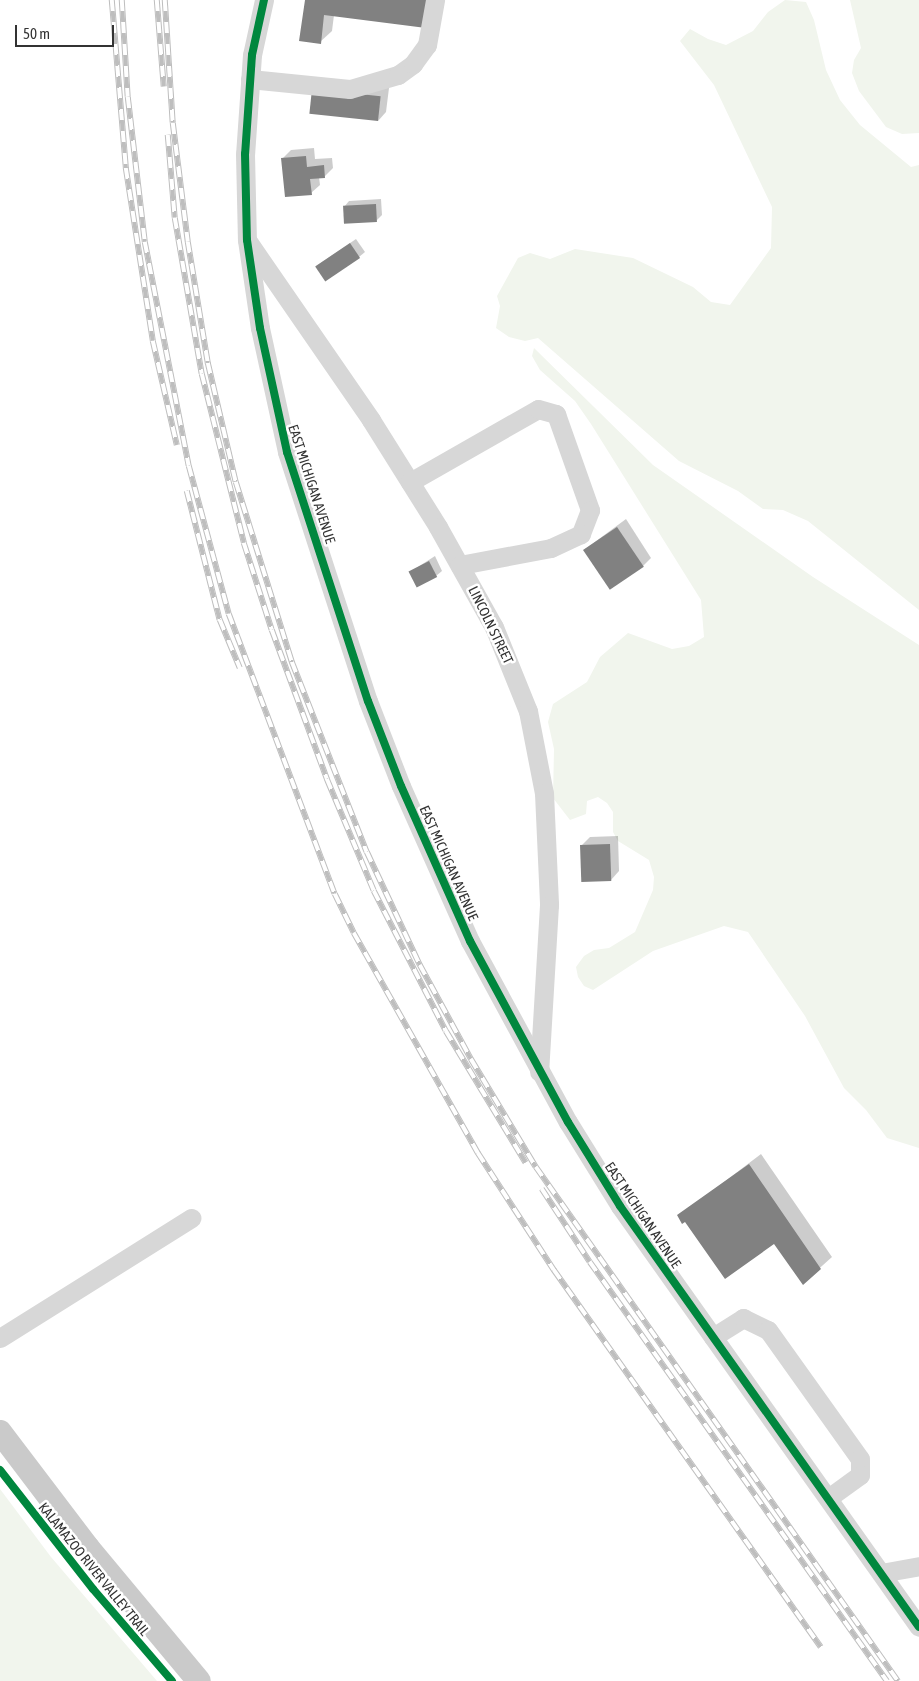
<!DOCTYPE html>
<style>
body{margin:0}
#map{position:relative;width:919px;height:1681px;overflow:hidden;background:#fff;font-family:"Asap Condensed",sans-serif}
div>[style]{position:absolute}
.green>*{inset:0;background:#f1f5ed}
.shadow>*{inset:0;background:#0003}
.building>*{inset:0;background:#818181;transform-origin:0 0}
.minor>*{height:19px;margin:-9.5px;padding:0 9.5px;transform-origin:9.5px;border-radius:9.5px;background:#d7d7d7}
.major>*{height:24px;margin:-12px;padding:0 12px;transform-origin:12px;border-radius:12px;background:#cacaca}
.rail>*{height:5.5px;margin-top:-2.75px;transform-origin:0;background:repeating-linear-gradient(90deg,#fff 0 11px,#bebebe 0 22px);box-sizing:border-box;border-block:1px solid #bebebe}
.cycleway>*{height:8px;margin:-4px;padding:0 4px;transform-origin:4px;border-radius:4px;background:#00873e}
span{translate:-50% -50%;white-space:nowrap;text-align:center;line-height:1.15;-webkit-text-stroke:5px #fff;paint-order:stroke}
.street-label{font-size:14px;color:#333}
.scale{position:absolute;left:15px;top:25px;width:99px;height:22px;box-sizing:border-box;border:2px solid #333;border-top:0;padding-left:6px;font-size:15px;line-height:18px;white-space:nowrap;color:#333;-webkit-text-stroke:4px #fff;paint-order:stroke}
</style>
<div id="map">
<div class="green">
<i style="clip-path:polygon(785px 0,806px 2px,814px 20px,826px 70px,840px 100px,860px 125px,911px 167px,919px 165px,919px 610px,808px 521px,783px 510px,763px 509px,738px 491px,679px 461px,538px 338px,525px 341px,509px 337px,496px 328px,500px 306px,497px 296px,518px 258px,530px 253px,550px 259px,575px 249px,633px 258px,693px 287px,711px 302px,730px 305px,771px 248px,772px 207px,714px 85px,680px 41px,690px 29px,708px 39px,726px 45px,753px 31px,768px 12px)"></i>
<i style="clip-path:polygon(850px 0,919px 0,919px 133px,902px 134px,886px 127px,859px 91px,852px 73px,854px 60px,861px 48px)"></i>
<i style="clip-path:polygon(534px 348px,653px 465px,813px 577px,919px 645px,919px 1148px,887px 1138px,866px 1110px,844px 1088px,805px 1016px,748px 932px,724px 926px,653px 951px,593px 990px,584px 986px,578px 977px,576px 967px,584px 956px,594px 950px,609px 948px,635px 932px,653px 890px,654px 877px,649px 860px,618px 841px,613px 832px,613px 812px,607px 803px,598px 797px,587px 801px,586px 814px,570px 820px,553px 798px,554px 749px,548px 722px,553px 704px,587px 682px,600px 657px,628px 633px,672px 649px,689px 646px,704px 637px,701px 600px,591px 424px,575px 401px,540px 370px,532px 356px)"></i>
<i style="clip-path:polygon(0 1489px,51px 1557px,157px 1681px,0 1681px)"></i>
</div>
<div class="shadow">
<i style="clip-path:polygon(306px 0,334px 15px,332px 31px,320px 42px)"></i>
<i style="clip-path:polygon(322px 81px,389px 88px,386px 112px,378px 121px)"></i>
<i style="clip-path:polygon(314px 148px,315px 159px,332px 158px,333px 168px,324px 177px,319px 177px,320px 185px,311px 193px,283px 158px,291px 150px)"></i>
<i style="clip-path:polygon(381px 199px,382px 215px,376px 221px,344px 207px,349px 201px)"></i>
<i style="clip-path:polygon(356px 239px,365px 252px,359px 257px,316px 266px)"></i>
<i style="clip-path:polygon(626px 519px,651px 558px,643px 566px,584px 550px)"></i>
<i style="clip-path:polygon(435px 556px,442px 571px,436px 576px,410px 572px)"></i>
<i style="clip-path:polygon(618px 836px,619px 871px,611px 880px,581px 846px,590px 837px)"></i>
<i style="clip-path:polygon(761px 1154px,832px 1257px,803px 1283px,774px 1242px,679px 1216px)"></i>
</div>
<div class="building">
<i style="clip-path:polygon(305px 0,429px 0,426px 28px,324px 15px,321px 44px,299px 41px)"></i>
<i style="left:312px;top:89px;width:69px;height:25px;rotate:6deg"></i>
<i style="clip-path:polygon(306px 156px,307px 167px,324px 165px,325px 178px,310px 179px,312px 195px,285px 197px,281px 158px)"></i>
<i style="left:376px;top:204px;width:18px;height:33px;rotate:87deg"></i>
<i style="left:350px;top:243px;width:18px;height:42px;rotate:56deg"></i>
<i style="left:617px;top:527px;width:48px;height:41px;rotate:56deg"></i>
<i style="left:429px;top:561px;width:18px;height:23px;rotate:63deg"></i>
<i style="left:610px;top:844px;width:37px;height:30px;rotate:88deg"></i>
<i style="clip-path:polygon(749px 1164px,821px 1269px,803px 1285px,774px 1244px,725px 1279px,685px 1222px,682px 1224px,677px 1215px)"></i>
</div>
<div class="minor">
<i style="left:264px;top:0;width:56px;rotate:102.3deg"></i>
<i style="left:252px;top:55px;width:99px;rotate:94deg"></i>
<i style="left:245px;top:154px;width:86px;rotate:88.7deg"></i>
<i style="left:247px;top:240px;width:89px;rotate:81.6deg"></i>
<i style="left:260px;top:328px;width:127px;rotate:77.7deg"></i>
<i style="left:287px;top:452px;width:262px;rotate:72deg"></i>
<i style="left:368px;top:701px;width:91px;rotate:68.8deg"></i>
<i style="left:401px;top:786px;width:170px;rotate:66deg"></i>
<i style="left:470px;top:941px;width:206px;rotate:61.6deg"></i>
<i style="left:568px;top:1122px;width:99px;rotate:58.2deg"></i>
<i style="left:620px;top:1206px;width:516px;rotate:54.62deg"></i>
<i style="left:250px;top:79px;width:100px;rotate:5.7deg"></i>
<i style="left:350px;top:89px;width:50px;rotate:-16.3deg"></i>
<i style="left:398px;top:75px;width:19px;rotate:-36deg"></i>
<i style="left:413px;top:64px;width:24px;rotate:-54deg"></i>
<i style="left:427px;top:45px;width:46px;rotate:-79.9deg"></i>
<i style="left:249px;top:243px;width:215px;rotate:55.4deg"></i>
<i style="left:371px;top:420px;width:126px;rotate:57.9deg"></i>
<i style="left:438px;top:527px;width:115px;rotate:60.8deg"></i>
<i style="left:494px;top:627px;width:91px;rotate:68deg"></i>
<i style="left:528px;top:711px;width:84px;rotate:79deg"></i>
<i style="left:544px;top:793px;width:112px;rotate:87.4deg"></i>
<i style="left:549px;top:905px;width:167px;rotate:93.4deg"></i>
<i style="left:410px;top:482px;width:147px;rotate:-29.7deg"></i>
<i style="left:538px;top:409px;width:19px;rotate:16deg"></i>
<i style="left:556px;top:414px;width:102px;rotate:70.5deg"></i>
<i style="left:590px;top:510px;width:26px;rotate:111deg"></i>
<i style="left:581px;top:534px;width:33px;rotate:155deg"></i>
<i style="left:551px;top:548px;width:93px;rotate:169.4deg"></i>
<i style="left:713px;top:1337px;width:36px;rotate:-32deg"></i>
<i style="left:743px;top:1318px;width:28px;rotate:26deg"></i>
<i style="left:768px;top:1330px;width:158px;rotate:54.5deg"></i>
<i style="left:860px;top:1459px;width:16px;rotate:90deg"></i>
<i style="left:860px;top:1475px;width:39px;rotate:144deg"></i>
<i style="left:0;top:1338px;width:226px;rotate:-32.1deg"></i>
<i style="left:881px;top:1573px;width:39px;rotate:-10deg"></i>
</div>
<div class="major">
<i style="left:0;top:1432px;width:146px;rotate:52.8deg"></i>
<i style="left:88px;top:1548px;width:173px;rotate:50.2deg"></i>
</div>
<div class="rail">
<i style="left:112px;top:0;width:169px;rotate:85.2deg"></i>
<i style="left:126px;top:168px;width:175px;rotate:81.1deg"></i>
<i style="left:153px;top:341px;width:107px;rotate:77deg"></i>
<i style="left:122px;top:0;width:97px;rotate:86.5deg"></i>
<i style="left:128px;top:97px;width:146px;rotate:83.3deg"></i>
<i style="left:145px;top:242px;width:228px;rotate:78.9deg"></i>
<i style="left:189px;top:466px;width:153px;rotate:74.9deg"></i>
<i style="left:229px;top:614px;width:299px;rotate:69.3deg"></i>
<i style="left:335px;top:894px;width:43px;rotate:64deg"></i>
<i style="left:354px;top:933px;width:253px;rotate:60.6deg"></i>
<i style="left:478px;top:1153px;width:140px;rotate:57deg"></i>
<i style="left:554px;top:1270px;width:462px;rotate:54.7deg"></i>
<i style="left:157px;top:0;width:87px;rotate:85.4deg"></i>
<i style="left:165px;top:0;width:123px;rotate:86.3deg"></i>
<i style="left:173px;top:123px;width:120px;rotate:82.8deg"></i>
<i style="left:188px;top:242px;width:123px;rotate:80.6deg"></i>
<i style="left:208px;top:363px;width:122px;rotate:76.8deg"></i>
<i style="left:236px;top:482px;width:189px;rotate:72.7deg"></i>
<i style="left:292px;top:662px;width:204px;rotate:68.5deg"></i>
<i style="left:367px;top:852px;width:125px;rotate:64.9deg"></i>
<i style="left:420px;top:965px;width:107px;rotate:61.5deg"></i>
<i style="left:471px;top:1059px;width:126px;rotate:59deg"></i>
<i style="left:536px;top:1167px;width:629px;rotate:54.84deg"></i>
<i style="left:168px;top:135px;width:83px;rotate:85.2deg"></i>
<i style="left:175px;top:218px;width:158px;rotate:80.2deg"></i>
<i style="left:202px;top:374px;width:174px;rotate:76deg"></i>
<i style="left:244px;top:543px;width:91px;rotate:72.2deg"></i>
<i style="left:272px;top:630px;width:159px;rotate:69.7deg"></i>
<i style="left:327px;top:779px;width:121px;rotate:67.2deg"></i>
<i style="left:374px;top:891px;width:157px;rotate:62.8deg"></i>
<i style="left:446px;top:1031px;width:154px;rotate:58.8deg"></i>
<i style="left:187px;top:491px;width:133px;rotate:75.7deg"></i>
<i style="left:220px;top:620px;width:52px;rotate:67.4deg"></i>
<i style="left:542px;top:1189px;width:87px;rotate:56.7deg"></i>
<i style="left:590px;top:1262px;width:514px;rotate:54.67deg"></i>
</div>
<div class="cycleway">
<i style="left:264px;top:0;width:56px;rotate:102.3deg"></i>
<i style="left:252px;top:55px;width:99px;rotate:94deg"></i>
<i style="left:245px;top:154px;width:86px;rotate:88.7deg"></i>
<i style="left:247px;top:240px;width:89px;rotate:81.6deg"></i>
<i style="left:260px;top:328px;width:127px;rotate:77.7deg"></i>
<i style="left:287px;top:452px;width:262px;rotate:72deg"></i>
<i style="left:368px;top:701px;width:91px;rotate:68.8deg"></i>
<i style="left:401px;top:786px;width:170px;rotate:66deg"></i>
<i style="left:470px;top:941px;width:206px;rotate:61.6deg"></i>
<i style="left:568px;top:1122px;width:99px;rotate:58.2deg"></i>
<i style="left:620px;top:1206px;width:516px;rotate:54.62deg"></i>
<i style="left:0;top:1470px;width:151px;rotate:52deg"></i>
<i style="left:93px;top:1589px;width:121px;rotate:49.3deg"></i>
</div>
<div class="street-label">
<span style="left:312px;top:484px;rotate:72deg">EAST MICHIGAN AVENUE</span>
<span style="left:491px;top:625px;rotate:64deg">LINCOLN STREET</span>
<span style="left:449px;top:863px;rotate:66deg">EAST MICHIGAN AVENUE</span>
<span style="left:643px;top:1215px;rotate:56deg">EAST MICHIGAN AVENUE</span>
<span style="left:94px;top:1569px;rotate:51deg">KALAMAZOO RIVER VALLEY TRAIL</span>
</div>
<div class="scale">50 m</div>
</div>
